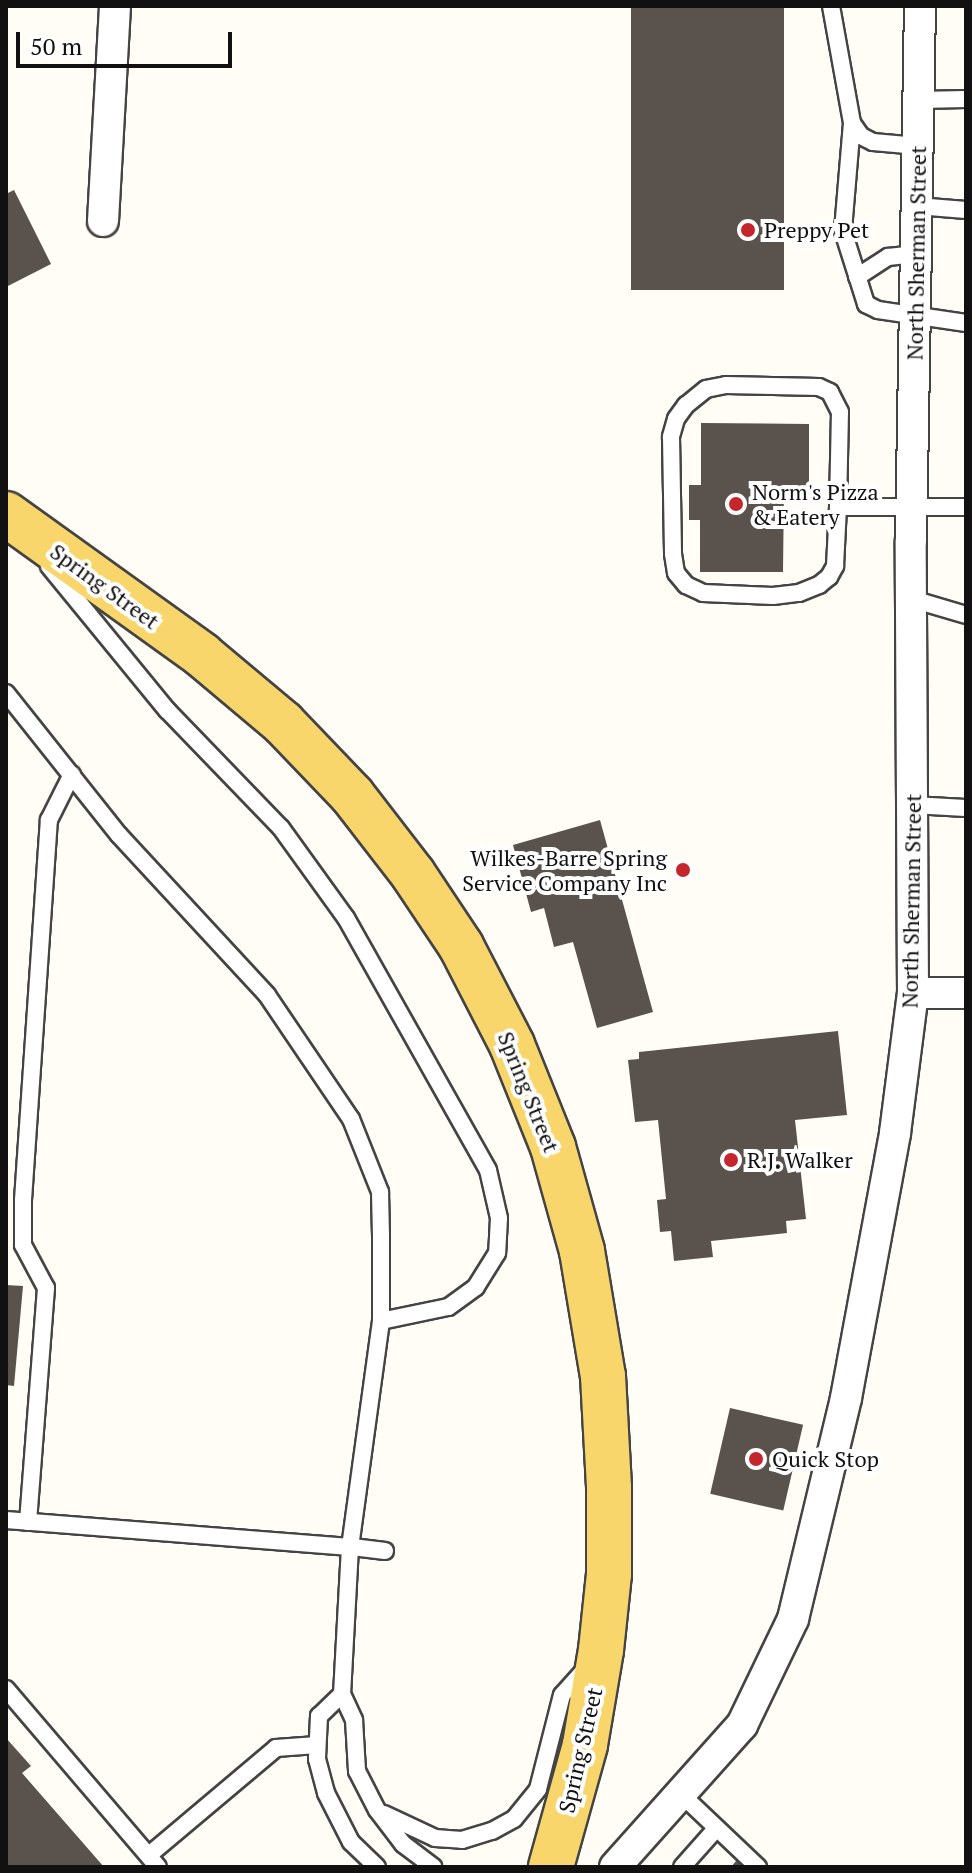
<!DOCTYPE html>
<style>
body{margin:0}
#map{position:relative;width:972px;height:1873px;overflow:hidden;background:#fffdf5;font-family:"PT Serif",serif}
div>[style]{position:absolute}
.building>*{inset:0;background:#5a524d;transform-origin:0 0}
.roads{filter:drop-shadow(2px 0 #444) drop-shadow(-2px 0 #444) drop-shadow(0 2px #444) drop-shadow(0 -2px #444)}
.lane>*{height:16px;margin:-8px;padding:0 8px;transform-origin:8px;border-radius:8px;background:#fff}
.street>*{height:30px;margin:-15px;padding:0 15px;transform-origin:15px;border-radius:15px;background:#fff}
.primary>*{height:44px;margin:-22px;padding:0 22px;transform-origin:22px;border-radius:22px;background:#f9d66b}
.dots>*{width:22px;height:22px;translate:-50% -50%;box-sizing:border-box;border:4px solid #fff;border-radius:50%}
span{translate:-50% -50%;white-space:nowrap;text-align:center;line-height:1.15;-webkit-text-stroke:8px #fff;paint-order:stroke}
.poi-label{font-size:22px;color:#111}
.left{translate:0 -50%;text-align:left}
.right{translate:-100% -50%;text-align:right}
.street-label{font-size:22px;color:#111}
.frame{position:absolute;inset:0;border:8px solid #111;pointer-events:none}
.scale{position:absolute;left:16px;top:32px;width:216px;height:36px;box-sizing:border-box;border:4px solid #111;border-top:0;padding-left:10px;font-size:24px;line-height:28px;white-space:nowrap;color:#111;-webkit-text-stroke:6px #fff;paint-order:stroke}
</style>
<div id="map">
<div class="building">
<i style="left:631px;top:6px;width:153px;height:284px"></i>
<i style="clip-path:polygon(14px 190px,51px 264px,6px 287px,6px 194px)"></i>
<i style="clip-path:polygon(701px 423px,809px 424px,809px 489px,784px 489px,783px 572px,700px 572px,700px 520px,689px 520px,689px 485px,701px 485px)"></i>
<i style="clip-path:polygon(600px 820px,653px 1012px,597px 1028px,573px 942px,554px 947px,544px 908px,531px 912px,513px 845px)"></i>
<i style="clip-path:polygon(838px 1031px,847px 1115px,795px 1120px,806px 1219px,786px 1221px,787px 1233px,711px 1241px,713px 1257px,674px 1261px,671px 1231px,660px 1232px,657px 1200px,666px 1199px,658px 1120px,635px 1122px,628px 1060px,639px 1059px,639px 1052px)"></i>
<i style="clip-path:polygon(6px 1285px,23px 1286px,14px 1386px,6px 1385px)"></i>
<i style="left:730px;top:1408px;width:75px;height:88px;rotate:13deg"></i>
<i style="clip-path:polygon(6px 1738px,31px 1766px,22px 1773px,104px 1867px,6px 1867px)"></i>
<i style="clip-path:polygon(746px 1849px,767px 1867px,731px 1867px)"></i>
</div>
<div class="roads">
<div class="lane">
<i style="left:831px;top:6px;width:119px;rotate:79.8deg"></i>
<i style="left:852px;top:123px;width:16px;rotate:55deg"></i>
<i style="left:861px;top:136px;width:13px;rotate:27deg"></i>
<i style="left:873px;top:142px;width:45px;rotate:5.1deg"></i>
<i style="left:918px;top:100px;width:48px;rotate:-1.2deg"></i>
<i style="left:852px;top:123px;width:108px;rotate:94.8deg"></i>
<i style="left:843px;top:231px;width:77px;rotate:72.5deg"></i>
<i style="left:866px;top:304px;width:13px;rotate:27deg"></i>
<i style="left:878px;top:310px;width:89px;rotate:8.4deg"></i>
<i style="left:917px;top:206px;width:49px;rotate:4.7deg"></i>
<i style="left:857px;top:277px;width:37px;rotate:-33deg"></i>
<i style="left:888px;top:257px;width:28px;rotate:-6deg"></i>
<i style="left:838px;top:507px;width:95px;rotate:-88.8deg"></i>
<i style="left:840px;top:412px;width:22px;rotate:-117deg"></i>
<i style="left:830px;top:392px;width:12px;rotate:-156deg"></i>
<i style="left:819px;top:387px;width:93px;rotate:-178.8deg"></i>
<i style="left:726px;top:385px;width:20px;rotate:169deg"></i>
<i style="left:706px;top:389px;width:26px;rotate:141deg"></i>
<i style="left:686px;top:405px;width:17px;rotate:126deg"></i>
<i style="left:676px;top:419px;width:19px;rotate:106deg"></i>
<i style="left:671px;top:437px;width:117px;rotate:89deg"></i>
<i style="left:673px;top:554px;width:19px;rotate:81deg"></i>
<i style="left:676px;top:573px;width:16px;rotate:50deg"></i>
<i style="left:686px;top:585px;width:19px;rotate:25deg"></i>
<i style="left:703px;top:593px;width:70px;rotate:2.5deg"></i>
<i style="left:773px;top:596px;width:26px;rotate:-7deg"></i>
<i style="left:799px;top:593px;width:22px;rotate:-22deg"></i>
<i style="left:819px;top:585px;width:13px;rotate:-39deg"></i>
<i style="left:829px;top:577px;width:13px;rotate:-61deg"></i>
<i style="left:835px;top:566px;width:59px;rotate:-87.1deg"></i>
<i style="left:838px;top:507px;width:128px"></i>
<i style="left:49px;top:566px;width:186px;rotate:50.7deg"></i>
<i style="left:167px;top:710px;width:164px;rotate:46deg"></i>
<i style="left:281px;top:828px;width:111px;rotate:54.2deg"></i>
<i style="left:346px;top:918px;width:289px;rotate:60.6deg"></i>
<i style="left:488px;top:1170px;width:49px;rotate:77.1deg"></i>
<i style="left:499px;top:1218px;width:35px;rotate:93deg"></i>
<i style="left:497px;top:1253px;width:40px;rotate:122deg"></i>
<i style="left:476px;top:1287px;width:34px;rotate:144deg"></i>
<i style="left:448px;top:1307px;width:68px;rotate:168.2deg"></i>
<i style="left:912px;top:599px;width:56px;rotate:16.5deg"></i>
<i style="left:6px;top:693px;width:181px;rotate:51.5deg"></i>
<i style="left:119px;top:835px;width:218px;rotate:47.2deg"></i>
<i style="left:267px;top:995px;width:150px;rotate:55.9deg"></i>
<i style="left:351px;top:1119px;width:79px;rotate:68.3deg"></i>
<i style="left:380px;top:1192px;width:44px;rotate:88.7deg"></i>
<i style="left:381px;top:1236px;width:85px;rotate:90deg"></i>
<i style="left:381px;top:1321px;width:228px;rotate:97.8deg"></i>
<i style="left:350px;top:1547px;width:345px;rotate:-175.5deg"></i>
<i style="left:912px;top:805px;width:54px;rotate:3.2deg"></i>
<i style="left:28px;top:1522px;width:235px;rotate:-85.6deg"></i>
<i style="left:46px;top:1288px;width:49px;rotate:-118.1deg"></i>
<i style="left:23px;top:1245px;width:45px;rotate:-90deg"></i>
<i style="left:23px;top:1200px;width:381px;rotate:-86.1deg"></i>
<i style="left:49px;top:820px;width:51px;rotate:-63.4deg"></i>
<i style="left:385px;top:1551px;width:35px;rotate:-173deg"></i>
<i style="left:350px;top:1547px;width:147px;rotate:93.1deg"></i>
<i style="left:342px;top:1694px;width:29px;rotate:65deg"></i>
<i style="left:354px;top:1720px;width:51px;rotate:86.6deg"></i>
<i style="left:357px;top:1771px;width:44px;rotate:62.9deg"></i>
<i style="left:377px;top:1810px;width:43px;rotate:52.6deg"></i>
<i style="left:403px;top:1844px;width:38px;rotate:37deg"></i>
<i style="left:6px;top:1689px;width:234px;rotate:49.5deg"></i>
<i style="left:342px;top:1694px;width:32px;rotate:136deg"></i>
<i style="left:319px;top:1716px;width:43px;rotate:92.7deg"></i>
<i style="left:317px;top:1759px;width:35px;rotate:75deg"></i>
<i style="left:326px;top:1793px;width:55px;rotate:63deg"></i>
<i style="left:351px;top:1842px;width:36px;rotate:44deg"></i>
<i style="left:682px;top:1795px;width:105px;rotate:43.5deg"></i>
<i style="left:384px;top:1814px;width:56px;rotate:25.2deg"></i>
<i style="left:435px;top:1838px;width:27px;rotate:4deg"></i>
<i style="left:462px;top:1840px;width:31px;rotate:-17deg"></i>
<i style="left:492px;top:1831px;width:25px;rotate:-29deg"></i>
<i style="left:514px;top:1819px;width:38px;rotate:-51deg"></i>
<i style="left:538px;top:1789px;width:97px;rotate:-75.7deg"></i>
<i style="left:562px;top:1695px;width:38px;rotate:-48deg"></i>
<i style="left:149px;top:1855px;width:166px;rotate:-40.1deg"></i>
<i style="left:276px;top:1748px;width:41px;rotate:-4.2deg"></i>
<i style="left:682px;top:1867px;width:50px;rotate:-48.3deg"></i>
</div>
<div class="street">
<i style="left:103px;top:221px;width:215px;rotate:-86.8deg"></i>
<i style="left:913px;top:993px;width:53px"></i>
<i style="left:615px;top:1867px;width:191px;rotate:-48.2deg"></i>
<i style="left:742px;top:1725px;width:118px;rotate:-64.3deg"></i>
<i style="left:793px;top:1619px;width:227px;rotate:-76.5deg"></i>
<i style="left:846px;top:1398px;width:269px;rotate:-79.5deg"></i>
<i style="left:895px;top:1133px;width:141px;rotate:-82.7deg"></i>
<i style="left:913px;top:993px;width:452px;rotate:-90.3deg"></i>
<i style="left:911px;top:541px;width:535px;rotate:-89.04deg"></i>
</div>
<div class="primary">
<i style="left:6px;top:514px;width:241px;rotate:35.7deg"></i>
<i style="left:202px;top:655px;width:106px;rotate:40deg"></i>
<i style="left:283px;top:723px;width:100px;rotate:46.2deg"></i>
<i style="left:352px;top:795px;width:100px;rotate:52.3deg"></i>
<i style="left:413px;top:874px;width:87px;rotate:56.3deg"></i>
<i style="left:461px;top:946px;width:111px;rotate:62.7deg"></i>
<i style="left:512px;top:1045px;width:110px;rotate:68.1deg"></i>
<i style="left:553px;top:1147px;width:108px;rotate:74.4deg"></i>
<i style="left:582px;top:1251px;width:127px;rotate:80.5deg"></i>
<i style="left:603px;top:1376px;width:112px;rotate:86.9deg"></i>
<i style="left:609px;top:1488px;width:86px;rotate:90deg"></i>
<i style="left:609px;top:1574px;width:76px;rotate:96deg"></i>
<i style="left:601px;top:1650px;width:96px;rotate:99.6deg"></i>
<i style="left:585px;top:1745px;width:127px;rotate:105.6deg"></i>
</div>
</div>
<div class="dots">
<i style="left:748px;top:230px;background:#c4262e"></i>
<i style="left:736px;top:504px;background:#c4262e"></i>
<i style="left:683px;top:870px;background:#c4262e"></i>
<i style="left:731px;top:1160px;background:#c4262e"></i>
<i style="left:756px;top:1459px;background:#c4262e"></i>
</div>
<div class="poi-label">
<span class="left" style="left:764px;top:230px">Preppy Pet</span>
<span class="left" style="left:752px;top:504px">Norm's Pizza<br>&amp; Eatery</span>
<span class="right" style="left:667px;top:870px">Wilkes-Barre Spring<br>Service Company Inc</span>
<span class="left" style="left:747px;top:1160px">R.J. Walker</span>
<span class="left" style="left:772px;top:1459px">Quick Stop</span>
</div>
<div class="street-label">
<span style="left:916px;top:253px;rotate:-89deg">North Sherman Street</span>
<span style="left:105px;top:586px;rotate:36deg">Spring Street</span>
<span style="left:911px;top:901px;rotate:-89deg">North Sherman Street</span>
<span style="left:529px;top:1092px;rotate:68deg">Spring Street</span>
<span style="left:580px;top:1750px;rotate:-77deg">Spring Street</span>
</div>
<div class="frame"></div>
<div class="scale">50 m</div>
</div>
